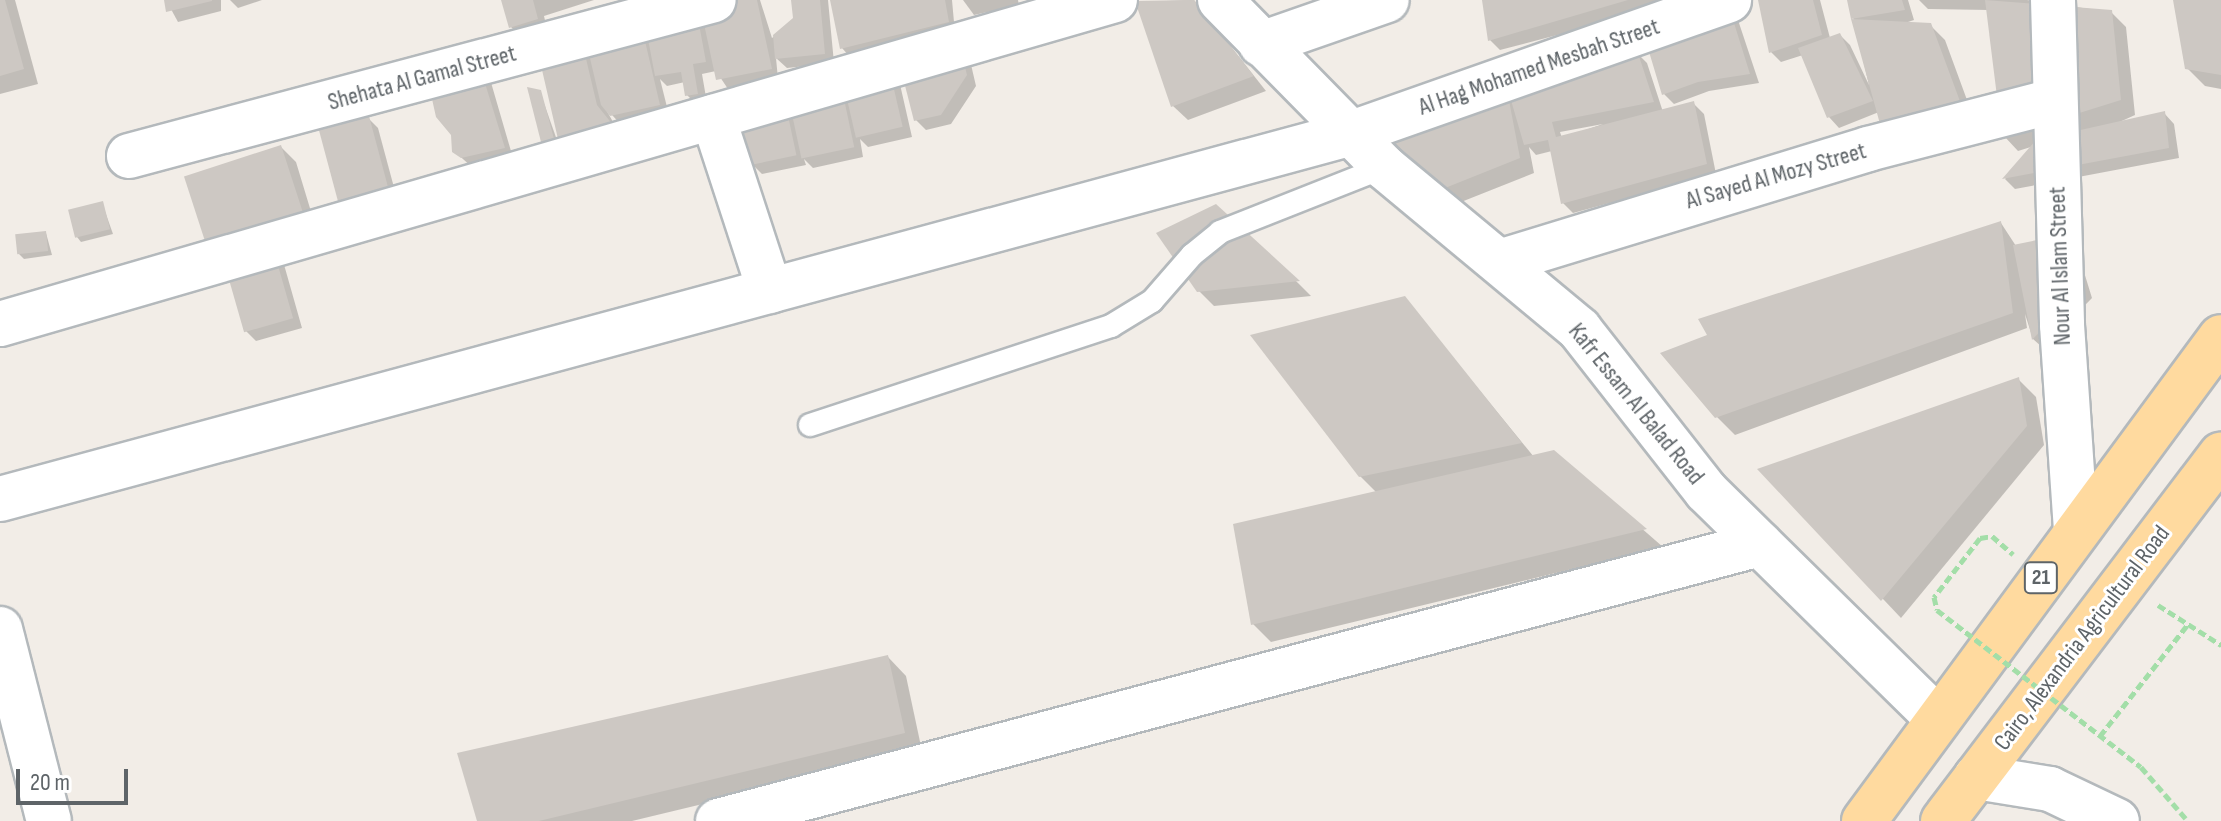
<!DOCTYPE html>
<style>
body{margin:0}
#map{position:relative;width:2221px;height:821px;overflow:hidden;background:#f2ede7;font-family:"Sofia Sans Condensed",sans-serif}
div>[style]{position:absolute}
.shadow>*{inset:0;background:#0003}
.building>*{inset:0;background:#cdc8c3;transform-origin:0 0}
.path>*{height:5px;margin-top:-2.5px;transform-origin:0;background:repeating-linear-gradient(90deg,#a3dea8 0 8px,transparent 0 12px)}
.roads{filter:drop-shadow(2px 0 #b4b9bc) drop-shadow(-2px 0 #b4b9bc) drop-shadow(0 2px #b4b9bc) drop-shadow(0 -2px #b4b9bc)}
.service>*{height:22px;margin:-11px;padding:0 11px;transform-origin:11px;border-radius:11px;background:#fff}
.minor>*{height:44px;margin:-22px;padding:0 22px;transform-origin:22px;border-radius:22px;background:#fff}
.tertiary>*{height:44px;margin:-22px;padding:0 22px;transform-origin:22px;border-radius:22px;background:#fff}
.trunk>*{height:44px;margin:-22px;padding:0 22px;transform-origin:22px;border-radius:22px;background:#ffda9f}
.path-bridge>*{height:5px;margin-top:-2.5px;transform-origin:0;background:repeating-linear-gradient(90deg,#a3dea8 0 8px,transparent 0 12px)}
span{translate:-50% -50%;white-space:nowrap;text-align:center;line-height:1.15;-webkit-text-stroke:6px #fff;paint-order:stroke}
.shield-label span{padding:2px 6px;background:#fff;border:2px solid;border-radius:6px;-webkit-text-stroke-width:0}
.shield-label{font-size:22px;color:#5e6468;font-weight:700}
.street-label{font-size:24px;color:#5e6468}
.scale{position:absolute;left:16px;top:769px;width:112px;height:36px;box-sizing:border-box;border:4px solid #5e6468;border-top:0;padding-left:10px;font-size:24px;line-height:28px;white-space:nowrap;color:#5e6468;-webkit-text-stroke:6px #fff;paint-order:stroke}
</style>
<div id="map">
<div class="shadow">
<i style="clip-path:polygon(0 0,15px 0,38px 84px,0 94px)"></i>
<i style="clip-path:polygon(166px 0,221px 0,221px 11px,178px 22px)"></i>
<i style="clip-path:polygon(230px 0,262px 0,238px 8px)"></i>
<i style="clip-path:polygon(503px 0,594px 0,544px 16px,547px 29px,521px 37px,511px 27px)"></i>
<i style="clip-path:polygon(733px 0,760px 0,772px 38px,795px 19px,793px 0,828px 0,834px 63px,787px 68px,776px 58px,778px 79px,788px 88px,786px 79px,836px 68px,843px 75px,840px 58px,849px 56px,842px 48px,832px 0,952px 0,955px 33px,966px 43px,976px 86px,951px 124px,926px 130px,916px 120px,898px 49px,887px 51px,894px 58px,912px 137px,868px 147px,860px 139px,863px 157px,813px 168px,804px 159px,806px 165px,762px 174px,752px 164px,736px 88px,728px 89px,716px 71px,702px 74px,707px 103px,697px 105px,687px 95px,685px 82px,667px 86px,660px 79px,669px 115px,622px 126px,604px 106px,621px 136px,570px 148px,560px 138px,541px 58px,582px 48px,592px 58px,587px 38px,640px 26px,650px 35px,648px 24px,697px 15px,706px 25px,702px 7px)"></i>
<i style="clip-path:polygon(963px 0,1018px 0,1019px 5px,974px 15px)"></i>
<i style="clip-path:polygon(1194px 0,1266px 91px,1188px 120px,1173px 106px,1138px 2px)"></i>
<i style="clip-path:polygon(1485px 0,1660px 0,1637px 19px,1633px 15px,1500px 50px,1490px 40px)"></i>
<i style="clip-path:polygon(1760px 0,1820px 0,1830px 38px,1840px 35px,1850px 45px,1869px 85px,1849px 0,1908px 0,1914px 20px,1905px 23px,1930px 25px,1945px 40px,1974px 119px,1879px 112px,1839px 128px,1829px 117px,1803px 55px,1781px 62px,1771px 52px)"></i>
<i style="clip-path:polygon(1919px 0,2027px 0,2111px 12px,2126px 27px,2135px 115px,2113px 125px,2164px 113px,2174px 124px,2179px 158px,2015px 189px,2005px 179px,2034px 146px,2018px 151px,2004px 136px,1988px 10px,1928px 9px)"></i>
<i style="clip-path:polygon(2175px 0,2221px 0,2221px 89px,2205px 86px,2187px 68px)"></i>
<i style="clip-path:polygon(1728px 9px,1738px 20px,1759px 83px,1709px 91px,1674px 104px,1664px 94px)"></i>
<i style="clip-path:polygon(evenodd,1636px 52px,1647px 63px,1663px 112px,1694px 104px,1704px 114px,1716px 174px,1573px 213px,1563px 203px,1552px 151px,1536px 155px,1529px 147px,1534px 173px,1446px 208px,1376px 142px,1636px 52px,1603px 124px,1562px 138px,1560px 132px,1603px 124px)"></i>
<i style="clip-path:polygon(490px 79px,513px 158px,473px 168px,454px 151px,453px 135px,438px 116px)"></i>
<i style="clip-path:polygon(540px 92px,558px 143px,548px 146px,543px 141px)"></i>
<i style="clip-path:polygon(368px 118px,378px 128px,399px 206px,341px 208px)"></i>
<i style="clip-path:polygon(281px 147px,296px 162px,319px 238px,283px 261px,302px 328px,256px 341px,246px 331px)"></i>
<i style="clip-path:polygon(102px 203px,113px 234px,81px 242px,77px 237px)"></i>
<i style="clip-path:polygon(1215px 206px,1298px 283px,1311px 296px,1214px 306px,1198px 290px)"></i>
<i style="clip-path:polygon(2001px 223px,2016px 246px,2076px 246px,2092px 298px,2043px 348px,2033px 339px,2025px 314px,2027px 328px,1735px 435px,1717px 417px)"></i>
<i style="clip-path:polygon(46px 233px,52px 255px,24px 259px,19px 254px)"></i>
<i style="clip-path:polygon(1404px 298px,1534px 457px,1554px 452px,1663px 547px,1271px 642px,1253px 624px,1377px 493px,1360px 476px)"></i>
<i style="clip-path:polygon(2018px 379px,2036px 397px,2044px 445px,1901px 618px,1761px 470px)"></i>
<i style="clip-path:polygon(888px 657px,906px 676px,922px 751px,632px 821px,479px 821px)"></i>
</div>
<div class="building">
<i style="clip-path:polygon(0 0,5px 0,24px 69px,0 76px)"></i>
<i style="clip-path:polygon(164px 0,212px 0,212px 1px,166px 12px)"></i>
<i style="clip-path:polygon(501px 0,533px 0,538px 19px,509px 28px)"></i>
<i style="clip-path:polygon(724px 0,757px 0,772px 69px,716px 80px,700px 5px)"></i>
<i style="clip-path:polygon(791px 0,820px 0,825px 54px,775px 59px,773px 35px,793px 18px)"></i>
<i style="clip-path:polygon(830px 0,945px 0,949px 22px,840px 49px)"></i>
<i style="clip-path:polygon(1194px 0,1254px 76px,1171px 107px,1135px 1px)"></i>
<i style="clip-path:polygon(1482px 0,1628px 0,1488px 41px)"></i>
<i style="clip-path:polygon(1758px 0,1813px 0,1822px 35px,1769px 53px)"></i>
<i style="clip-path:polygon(1847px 0,1902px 0,1905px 10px,1851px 19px,1931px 23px,1961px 104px,1880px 124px,1851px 19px)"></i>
<i style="clip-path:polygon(1985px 0,2112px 10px,2121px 100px,2002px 137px)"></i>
<i style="clip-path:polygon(2173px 0,2221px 0,2221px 75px,2185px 69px)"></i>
<i style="clip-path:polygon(1729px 7px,1750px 74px,1698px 82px,1662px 95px,1644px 35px)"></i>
<i style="clip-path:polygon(697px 13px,706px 62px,693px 64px,698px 94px,685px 96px,681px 72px,655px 76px,645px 23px)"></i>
<i style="clip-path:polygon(641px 24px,660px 105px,610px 116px,601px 105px,585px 37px)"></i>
<i style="clip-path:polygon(956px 31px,967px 75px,941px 115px,914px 121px,895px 46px)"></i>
<i style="clip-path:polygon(1840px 33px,1873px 101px,1827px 118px,1798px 48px)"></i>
<i style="clip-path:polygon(583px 46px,597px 105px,613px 125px,558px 139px,539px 57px)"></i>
<i style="left:884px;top:46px;width:83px;height:48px;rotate:77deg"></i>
<i style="clip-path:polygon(1637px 50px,1654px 102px,1552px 122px,1556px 137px,1694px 101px,1707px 164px,1561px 204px,1548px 140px,1524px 145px,1506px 83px)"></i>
<i style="left:837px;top:66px;width:83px;height:54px;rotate:78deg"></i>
<i style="clip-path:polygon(480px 67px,505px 148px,461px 158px,452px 152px,451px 135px,436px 117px,428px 81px)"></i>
<i style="left:780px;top:78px;width:79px;height:47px;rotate:78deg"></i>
<i style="clip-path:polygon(527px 87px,541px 90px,554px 139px,541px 142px)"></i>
<i style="clip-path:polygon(1507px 90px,1520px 158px,1430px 194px,1372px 141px)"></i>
<i style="clip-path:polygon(2165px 111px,2169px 148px,2002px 179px,2036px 140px)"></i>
<i style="left:369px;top:116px;width:83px;height:52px;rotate:75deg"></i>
<i style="left:281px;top:145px;width:82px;height:102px;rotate:72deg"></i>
<i style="left:103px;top:201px;width:29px;height:36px;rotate:76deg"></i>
<i style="clip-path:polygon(1216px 204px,1300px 281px,1197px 292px,1156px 233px)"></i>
<i style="clip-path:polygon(2001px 221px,2013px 313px,1715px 418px,1660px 353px,1707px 335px,1698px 319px)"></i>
<i style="left:46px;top:231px;width:20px;height:31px;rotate:84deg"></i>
<i style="clip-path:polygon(2066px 234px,2082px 287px,2032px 340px,2013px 245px)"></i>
<i style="left:273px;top:248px;width:73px;height:51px;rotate:74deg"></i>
<i style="clip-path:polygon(1405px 296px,1522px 443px,1359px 477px,1250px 335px)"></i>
<i style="clip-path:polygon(2019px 377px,2027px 426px,1881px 601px,1757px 469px)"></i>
<i style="clip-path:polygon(1554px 450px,1647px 529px,1251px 625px,1233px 524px)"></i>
<i style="clip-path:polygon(888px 655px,905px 733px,539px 821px,477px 821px,457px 753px)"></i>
</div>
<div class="path">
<i style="left:1980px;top:538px;width:12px;rotate:-9deg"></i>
<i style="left:1992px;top:536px;width:28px;rotate:41deg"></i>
<i style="left:2158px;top:605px;width:75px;rotate:32.4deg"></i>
<i style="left:2100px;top:736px;width:142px;rotate:-51.8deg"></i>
</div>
<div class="roads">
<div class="service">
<i style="left:810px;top:425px;width:317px;rotate:-18.2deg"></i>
<i style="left:1111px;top:326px;width:48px;rotate:-31.4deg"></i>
<i style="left:1152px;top:301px;width:61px;rotate:-49deg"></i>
<i style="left:1192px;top:255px;width:36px;rotate:-39deg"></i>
<i style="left:1220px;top:232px;width:176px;rotate:-21.6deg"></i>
</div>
<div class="minor">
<i style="left:2053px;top:0;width:325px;rotate:88.4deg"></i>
<i style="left:2062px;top:325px;width:206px;rotate:86.1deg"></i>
<i style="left:1261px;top:44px;width:133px;rotate:-19.2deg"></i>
<i style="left:713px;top:117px;width:183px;rotate:71.9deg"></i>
<i style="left:129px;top:156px;width:605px;rotate:-14.93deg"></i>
<i style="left:1502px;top:261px;width:383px;rotate:-17deg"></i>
<i style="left:1868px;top:149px;width:192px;rotate:-14.5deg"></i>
<i style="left:0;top:324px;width:1161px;rotate:-16.2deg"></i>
<i style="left:0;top:499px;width:1398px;rotate:-15.14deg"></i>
<i style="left:1349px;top:134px;width:403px;rotate:-19.4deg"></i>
<i style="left:0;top:629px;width:198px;rotate:75.7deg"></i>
<i style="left:1976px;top:777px;width:75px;rotate:9.2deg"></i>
<i style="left:2050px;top:789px;width:74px;rotate:25.5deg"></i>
<i style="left:718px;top:821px;width:1078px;rotate:-14.89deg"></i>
</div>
<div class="tertiary">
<i style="left:1220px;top:0;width:234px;rotate:45.5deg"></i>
<i style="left:1384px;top:167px;width:254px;rotate:39.7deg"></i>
<i style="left:1579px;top:329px;width:206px;rotate:51.9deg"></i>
<i style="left:1706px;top:491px;width:325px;rotate:44.5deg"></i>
</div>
<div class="trunk">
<i style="left:1864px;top:821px;width:601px;rotate:-53.59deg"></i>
<i style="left:1943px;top:821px;width:460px;rotate:-52.8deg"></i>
</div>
</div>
<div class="path-bridge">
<i style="left:1980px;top:538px;width:75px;rotate:127.9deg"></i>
<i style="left:1934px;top:597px;width:13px;rotate:77deg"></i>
<i style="left:1937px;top:610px;width:257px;rotate:37.6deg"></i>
<i style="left:2141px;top:767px;width:72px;rotate:49deg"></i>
</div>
<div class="shield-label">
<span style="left:2041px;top:578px">21</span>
</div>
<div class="street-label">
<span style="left:1539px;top:67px;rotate:-19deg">Al Hag Mohamed Mesbah Street</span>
<span style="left:422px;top:78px;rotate:-15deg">Shehata Al Gamal Street</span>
<span style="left:1776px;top:176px;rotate:-16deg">Al Sayed Al Mozy Street</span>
<span style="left:2060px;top:266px;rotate:-92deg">Nour Al Islam Street</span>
<span style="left:1636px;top:404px;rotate:51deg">Kafr Essam Al Balad Road</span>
<span style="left:2082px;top:638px;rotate:-53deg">Cairo, Alexandria Agricultural Road</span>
</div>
<div class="scale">20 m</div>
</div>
